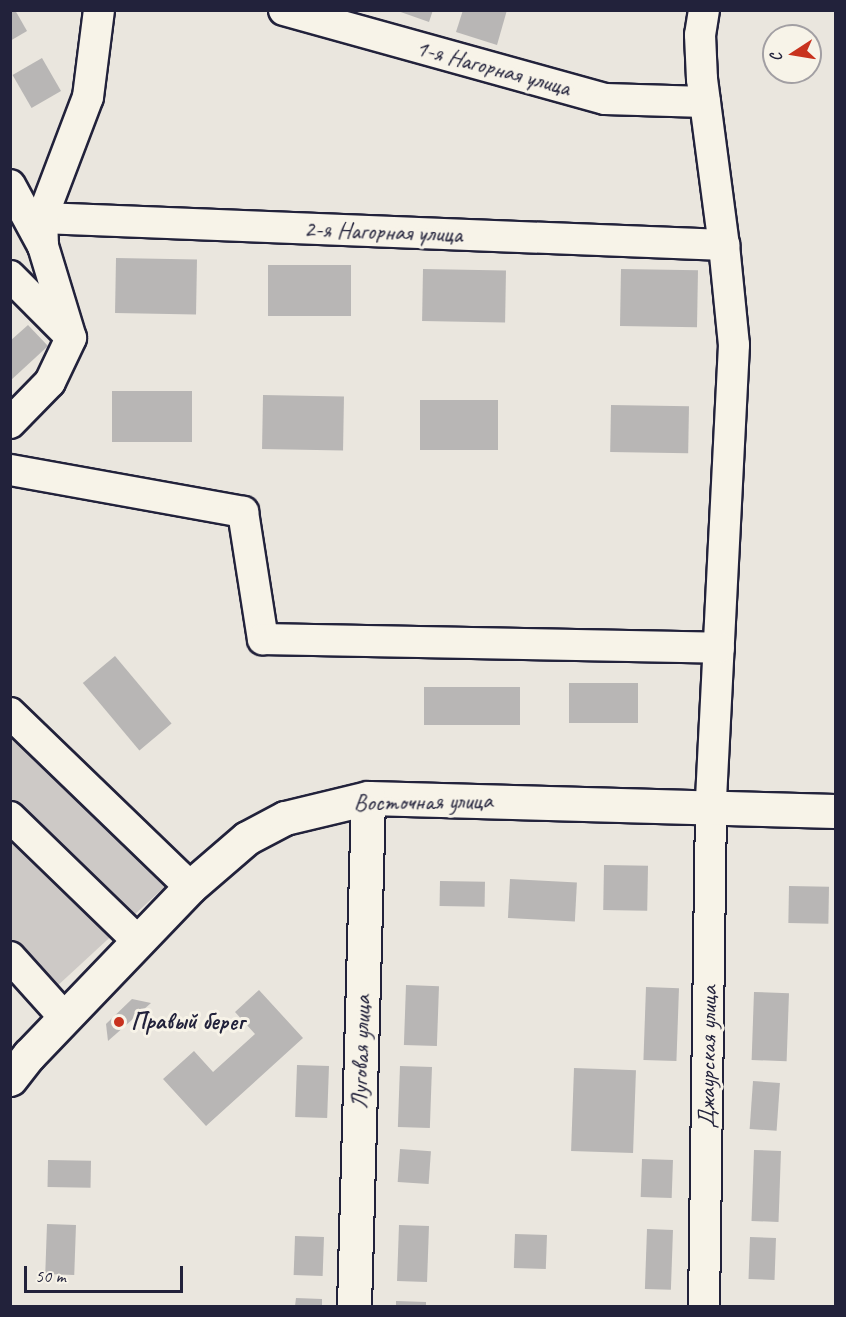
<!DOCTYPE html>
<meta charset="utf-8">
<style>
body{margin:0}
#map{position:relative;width:846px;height:1317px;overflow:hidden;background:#eae6de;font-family:Caveat,sans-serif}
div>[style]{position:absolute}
.green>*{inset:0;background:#cdc9c6}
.building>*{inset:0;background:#b8b6b5;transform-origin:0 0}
.roads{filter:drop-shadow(2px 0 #22223b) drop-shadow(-2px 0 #22223b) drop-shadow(0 2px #22223b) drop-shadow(0 -2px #22223b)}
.minor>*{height:30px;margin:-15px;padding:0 15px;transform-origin:15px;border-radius:15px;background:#f7f3e8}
.major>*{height:33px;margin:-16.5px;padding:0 16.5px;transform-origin:16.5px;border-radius:16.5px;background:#f7f3e8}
.dots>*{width:16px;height:16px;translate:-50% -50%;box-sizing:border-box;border:3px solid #f7f3e8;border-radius:50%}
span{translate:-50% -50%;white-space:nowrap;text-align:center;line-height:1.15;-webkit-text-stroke:6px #f7f3e8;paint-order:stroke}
.street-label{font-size:24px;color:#22223b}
.poi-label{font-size:24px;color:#22223b;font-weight:700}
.left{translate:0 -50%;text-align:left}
.frame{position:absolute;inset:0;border:12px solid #22223b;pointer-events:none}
.north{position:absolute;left:762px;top:24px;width:60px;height:60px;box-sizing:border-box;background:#f7f3e8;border:2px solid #a29fa3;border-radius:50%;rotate:258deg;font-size:16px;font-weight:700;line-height:24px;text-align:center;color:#22223b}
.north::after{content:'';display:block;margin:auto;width:21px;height:27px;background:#c8321e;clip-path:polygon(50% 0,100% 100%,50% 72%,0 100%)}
.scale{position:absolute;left:24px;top:1266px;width:159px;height:27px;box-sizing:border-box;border:3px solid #22223b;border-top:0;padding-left:8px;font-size:18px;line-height:21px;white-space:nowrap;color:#22223b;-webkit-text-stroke:4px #f7f3e8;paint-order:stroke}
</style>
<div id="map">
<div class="green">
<i style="clip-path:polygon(11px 728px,171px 881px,55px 988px,11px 939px)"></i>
</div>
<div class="building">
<i style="clip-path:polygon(10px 10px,15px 10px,27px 31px,10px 41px)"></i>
<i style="clip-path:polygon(395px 10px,433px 10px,429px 22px)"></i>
<i style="clip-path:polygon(463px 10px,507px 10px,497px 45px,456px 32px)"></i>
<i style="left:42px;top:58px;width:38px;height:34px;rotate:60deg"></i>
<i style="left:116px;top:258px;width:81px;height:55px;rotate:1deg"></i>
<i style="left:268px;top:265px;width:83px;height:51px"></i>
<i style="left:423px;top:269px;width:83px;height:52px;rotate:1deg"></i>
<i style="left:621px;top:269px;width:77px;height:57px;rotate:1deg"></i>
<i style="clip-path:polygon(28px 325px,48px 346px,10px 381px,10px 341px)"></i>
<i style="left:112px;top:391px;width:80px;height:51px"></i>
<i style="left:263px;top:395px;width:81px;height:54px;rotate:1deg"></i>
<i style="left:420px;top:400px;width:78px;height:50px"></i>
<i style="left:611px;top:405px;width:78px;height:47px;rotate:1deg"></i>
<i style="left:115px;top:656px;width:88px;height:42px;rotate:50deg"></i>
<i style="left:569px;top:683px;width:69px;height:40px"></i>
<i style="left:424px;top:687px;width:96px;height:38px"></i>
<i style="left:604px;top:865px;width:44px;height:45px;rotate:1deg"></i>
<i style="left:510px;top:879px;width:67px;height:39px;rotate:3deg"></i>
<i style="left:440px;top:881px;width:45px;height:25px;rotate:1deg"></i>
<i style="left:789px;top:886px;width:40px;height:37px;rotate:1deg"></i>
<i style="left:406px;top:985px;width:33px;height:60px;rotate:2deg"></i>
<i style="left:646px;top:987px;width:33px;height:73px;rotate:2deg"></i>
<i style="clip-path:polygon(259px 990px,303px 1038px,206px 1126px,163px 1079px,194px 1051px,213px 1072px,255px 1034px,235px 1012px)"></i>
<i style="left:754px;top:992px;width:35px;height:68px;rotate:2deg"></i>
<i style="clip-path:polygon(132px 999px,151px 1003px,108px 1041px,106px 1024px)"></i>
<i style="left:297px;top:1065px;width:32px;height:52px;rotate:2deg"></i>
<i style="left:400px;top:1066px;width:32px;height:61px;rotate:2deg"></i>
<i style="left:574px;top:1068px;width:62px;height:83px;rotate:2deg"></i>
<i style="left:753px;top:1081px;width:27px;height:48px;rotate:4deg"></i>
<i style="left:400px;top:1149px;width:31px;height:33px;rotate:4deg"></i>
<i style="left:754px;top:1150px;width:27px;height:71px;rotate:2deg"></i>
<i style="left:642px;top:1159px;width:31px;height:38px;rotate:2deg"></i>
<i style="left:48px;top:1160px;width:43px;height:27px;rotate:1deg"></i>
<i style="left:47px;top:1224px;width:29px;height:50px;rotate:2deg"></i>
<i style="left:399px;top:1225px;width:30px;height:56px;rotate:2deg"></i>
<i style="left:647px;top:1229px;width:26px;height:60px;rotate:2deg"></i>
<i style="left:515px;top:1234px;width:32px;height:34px;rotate:2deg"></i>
<i style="left:295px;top:1236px;width:29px;height:39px;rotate:2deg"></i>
<i style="left:750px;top:1237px;width:26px;height:42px;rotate:2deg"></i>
<i style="clip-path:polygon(296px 1298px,322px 1299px,322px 1306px,295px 1306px)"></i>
<i style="clip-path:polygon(396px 1301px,426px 1302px,426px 1306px,396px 1306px)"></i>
</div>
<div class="roads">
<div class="minor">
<i style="left:284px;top:10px;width:333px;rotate:15.5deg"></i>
<i style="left:605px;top:99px;width:100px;rotate:1.7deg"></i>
<i style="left:704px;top:10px;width:25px;rotate:99deg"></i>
<i style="left:700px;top:35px;width:44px;rotate:87.4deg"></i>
<i style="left:702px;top:79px;width:167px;rotate:82.5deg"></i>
<i style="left:724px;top:245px;width:100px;rotate:84.3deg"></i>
<i style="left:734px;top:345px;width:463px;rotate:92.9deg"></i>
<i style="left:711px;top:807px;width:499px;rotate:90.8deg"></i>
<i style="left:10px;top:185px;width:69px;rotate:61.6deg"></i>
<i style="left:43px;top:246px;width:96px;rotate:73.1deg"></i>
<i style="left:42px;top:218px;width:683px;rotate:2.27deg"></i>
<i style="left:43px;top:246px;width:28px;rotate:-92deg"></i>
<i style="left:42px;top:218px;width:129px;rotate:-69.2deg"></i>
<i style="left:88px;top:97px;width:88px;rotate:-82.8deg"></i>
<i style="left:10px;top:276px;width:81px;rotate:45deg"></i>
<i style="left:10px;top:423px;width:57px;rotate:-45.7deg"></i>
<i style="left:50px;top:382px;width:49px;rotate:-64.5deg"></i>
<i style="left:10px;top:470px;width:237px;rotate:10.2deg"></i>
<i style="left:243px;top:512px;width:129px;rotate:81.1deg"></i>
<i style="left:263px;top:639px;width:456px;rotate:1.1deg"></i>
<i style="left:10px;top:713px;width:250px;rotate:44deg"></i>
<i style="left:10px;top:817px;width:177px;rotate:44.1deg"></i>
<i style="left:10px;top:957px;width:81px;rotate:48deg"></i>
</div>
<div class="major">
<i style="left:10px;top:1079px;width:31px;rotate:-52deg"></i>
<i style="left:29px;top:1055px;width:233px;rotate:-46.2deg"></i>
<i style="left:190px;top:887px;width:75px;rotate:-40.7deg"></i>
<i style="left:247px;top:838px;width:43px;rotate:-27.8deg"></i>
<i style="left:285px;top:818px;width:85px;rotate:-13.5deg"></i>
<i style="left:368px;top:798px;width:468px;rotate:1.6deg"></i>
<i style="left:354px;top:1306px;width:508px;rotate:-88.42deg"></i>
</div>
</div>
<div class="dots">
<i style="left:119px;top:1022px;background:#c8321e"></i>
</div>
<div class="street-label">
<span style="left:493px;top:68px;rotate:15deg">1-я Нагорная улица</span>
<span style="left:383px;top:232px;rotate:2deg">2-я Нагорная улица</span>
<span style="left:423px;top:802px;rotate:-1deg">Восточная улица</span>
<span style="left:361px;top:1052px;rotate:-88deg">Луговая улица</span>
<span style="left:708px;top:1057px;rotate:-89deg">Джаурская улица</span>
</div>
<div class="poi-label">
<span class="left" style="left:131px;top:1022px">Правый берег</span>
</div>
<div class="frame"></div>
<div class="north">С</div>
<div class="scale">50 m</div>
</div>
